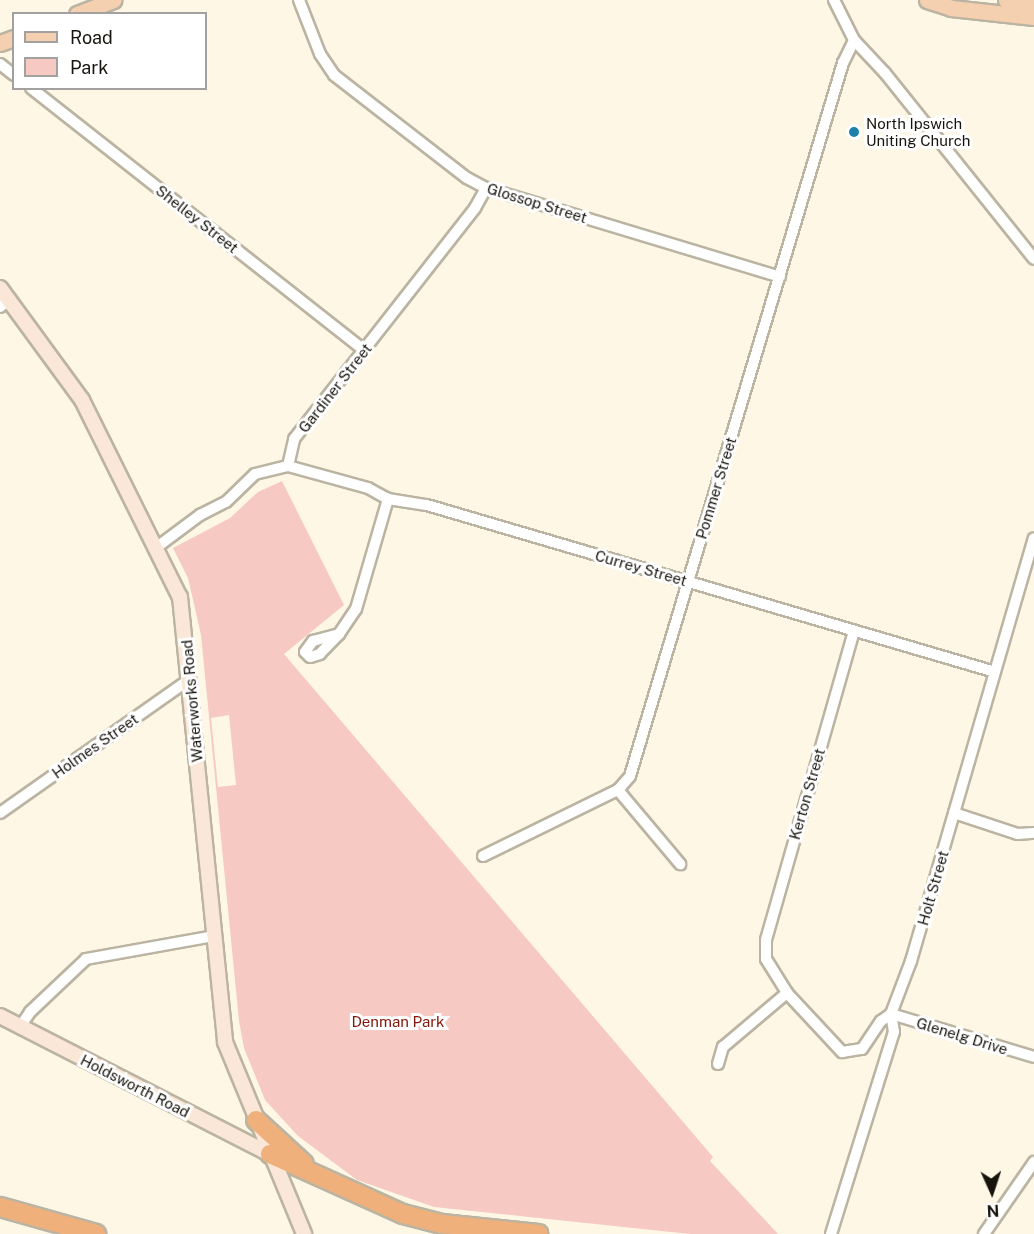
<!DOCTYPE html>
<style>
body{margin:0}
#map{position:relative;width:1034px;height:1234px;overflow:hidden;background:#fff7e5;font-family:"Public Sans",sans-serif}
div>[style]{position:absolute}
.green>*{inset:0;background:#f6cac2}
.roads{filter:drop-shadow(2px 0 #bbb4a2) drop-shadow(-2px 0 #bbb4a2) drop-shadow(0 2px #bbb4a2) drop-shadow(0 -2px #bbb4a2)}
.street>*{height:10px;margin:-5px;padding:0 5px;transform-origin:5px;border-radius:5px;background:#fff}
.secondary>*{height:14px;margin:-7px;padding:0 7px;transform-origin:7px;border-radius:7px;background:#fae7d8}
.primary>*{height:15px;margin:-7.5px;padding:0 7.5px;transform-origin:7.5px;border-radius:7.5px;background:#f5d0b0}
.highway>*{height:18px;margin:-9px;padding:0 9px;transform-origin:9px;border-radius:9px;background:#efb07c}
.dots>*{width:16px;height:16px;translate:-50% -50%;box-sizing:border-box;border:3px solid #fff;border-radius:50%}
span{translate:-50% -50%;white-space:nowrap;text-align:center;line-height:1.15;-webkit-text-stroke:6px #fff;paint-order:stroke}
.poi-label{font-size:15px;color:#17140e}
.left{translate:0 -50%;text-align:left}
.street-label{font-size:15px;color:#17140e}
.park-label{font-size:15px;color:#81180b}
.legend{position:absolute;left:12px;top:12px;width:195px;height:78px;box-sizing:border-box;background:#fff;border:2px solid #a2a19f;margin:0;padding:8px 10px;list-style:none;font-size:18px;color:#17140e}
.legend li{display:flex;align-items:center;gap:12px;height:30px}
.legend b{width:30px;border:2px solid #a2a19f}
.north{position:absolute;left:962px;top:1162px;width:60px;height:60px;-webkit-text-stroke:4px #fff;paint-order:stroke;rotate:177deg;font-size:16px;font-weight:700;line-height:24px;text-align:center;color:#17140e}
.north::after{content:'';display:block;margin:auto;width:21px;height:27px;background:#17140e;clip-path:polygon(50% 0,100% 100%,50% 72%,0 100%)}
</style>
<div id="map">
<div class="green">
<i style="clip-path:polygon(evenodd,282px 481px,344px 605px,284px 654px,713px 1157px,710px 1161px,778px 1234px,690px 1234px,434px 1207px,357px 1180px,298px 1136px,265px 1100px,244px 1048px,239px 1021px,201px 635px,188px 578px,173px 548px,230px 518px,258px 492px,282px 481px,229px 715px,236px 785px,218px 787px,211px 718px,229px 715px)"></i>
</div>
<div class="roads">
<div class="street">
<i style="left:299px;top:0;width:58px;rotate:68.7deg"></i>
<i style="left:320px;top:54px;width:25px;rotate:56deg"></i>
<i style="left:334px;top:75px;width:168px;rotate:37.8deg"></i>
<i style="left:467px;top:178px;width:21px;rotate:28deg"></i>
<i style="left:486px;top:188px;width:307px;rotate:16.8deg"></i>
<i style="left:834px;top:0;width:45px;rotate:63.4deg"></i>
<i style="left:854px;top:40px;width:45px;rotate:46.8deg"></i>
<i style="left:885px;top:73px;width:238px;rotate:51.3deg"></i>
<i style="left:0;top:64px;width:18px;rotate:38deg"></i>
<i style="left:31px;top:88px;width:424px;rotate:38.2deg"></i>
<i style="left:0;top:307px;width:13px;rotate:-39deg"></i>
<i style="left:288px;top:466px;width:83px;rotate:15.4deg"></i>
<i style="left:368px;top:488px;width:23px;rotate:29deg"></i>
<i style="left:388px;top:499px;width:39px;rotate:9deg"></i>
<i style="left:427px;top:505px;width:592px;rotate:16.38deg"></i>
<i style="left:157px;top:547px;width:54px;rotate:-36.7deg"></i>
<i style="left:200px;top:515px;width:29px;rotate:-27deg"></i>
<i style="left:226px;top:502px;width:40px;rotate:-44deg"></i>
<i style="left:255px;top:474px;width:34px;rotate:-14deg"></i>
<i style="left:288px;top:466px;width:28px;rotate:-77deg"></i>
<i style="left:294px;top:439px;width:293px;rotate:-51.9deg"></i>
<i style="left:475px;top:208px;width:23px;rotate:-61deg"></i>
<i style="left:854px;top:631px;width:321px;rotate:105.9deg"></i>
<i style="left:766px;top:940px;width:19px;rotate:90deg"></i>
<i style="left:766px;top:959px;width:40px;rotate:58deg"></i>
<i style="left:787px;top:993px;width:81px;rotate:47deg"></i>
<i style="left:842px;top:1052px;width:20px;rotate:-9deg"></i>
<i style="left:862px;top:1049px;width:34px;rotate:-56deg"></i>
<i style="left:881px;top:1021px;width:12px;rotate:-35deg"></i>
<i style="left:339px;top:634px;width:30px;rotate:-56deg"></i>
<i style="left:356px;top:609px;width:115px;rotate:-73.8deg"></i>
<i style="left:339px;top:634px;width:28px;rotate:134deg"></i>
<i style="left:320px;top:654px;width:10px;rotate:163deg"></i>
<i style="left:310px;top:657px;width:7px;rotate:-135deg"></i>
<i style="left:305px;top:652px;width:14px;rotate:-54deg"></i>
<i style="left:313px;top:641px;width:27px;rotate:-15deg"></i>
<i style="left:618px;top:790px;width:97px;rotate:50deg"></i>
<i style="left:0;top:813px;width:232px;rotate:-35.2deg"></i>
<i style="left:954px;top:813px;width:67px;rotate:18.2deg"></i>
<i style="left:1018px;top:834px;width:16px;rotate:-4deg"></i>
<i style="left:483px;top:856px;width:150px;rotate:-26.1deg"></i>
<i style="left:618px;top:790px;width:18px;rotate:-49deg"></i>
<i style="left:630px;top:776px;width:744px;rotate:-73.37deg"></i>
<i style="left:843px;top:63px;width:25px;rotate:-64deg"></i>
<i style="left:891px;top:1014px;width:149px;rotate:16.7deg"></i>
<i style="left:20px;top:1027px;width:18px;rotate:-56deg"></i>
<i style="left:30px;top:1012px;width:77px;rotate:-43.4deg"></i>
<i style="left:86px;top:959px;width:130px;rotate:-10.2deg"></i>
<i style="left:718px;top:1064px;width:18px;rotate:-74deg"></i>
<i style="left:723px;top:1047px;width:84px;rotate:-40.2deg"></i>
<i style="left:831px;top:1234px;width:212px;rotate:-72.7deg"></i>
<i style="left:894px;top:1032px;width:18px;rotate:-99deg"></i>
<i style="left:891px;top:1014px;width:57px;rotate:-69.3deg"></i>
<i style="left:911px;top:961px;width:440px;rotate:-73.8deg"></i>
<i style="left:984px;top:1234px;width:88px;rotate:-55.2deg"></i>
</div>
<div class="secondary">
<i style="left:0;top:288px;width:139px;rotate:53.8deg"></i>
<i style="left:82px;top:400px;width:220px;rotate:63.6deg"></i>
<i style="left:180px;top:597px;width:447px;rotate:84.2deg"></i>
<i style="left:225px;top:1042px;width:208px;rotate:67.6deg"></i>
<i style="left:0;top:1016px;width:303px;rotate:27.1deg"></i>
</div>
<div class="primary">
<i style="left:927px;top:0;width:25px;rotate:18deg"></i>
<i style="left:951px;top:8px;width:83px;rotate:6.2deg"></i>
<i style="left:1006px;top:0;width:28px;rotate:6deg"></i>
<i style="left:77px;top:14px;width:39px;rotate:-21deg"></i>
<i style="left:0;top:43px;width:15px;rotate:-20deg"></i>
</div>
<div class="highway">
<i style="left:256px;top:1120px;width:65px;rotate:42.5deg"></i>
<i style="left:270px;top:1154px;width:146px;rotate:24.3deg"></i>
<i style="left:403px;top:1214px;width:40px;rotate:14.4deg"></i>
<i style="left:442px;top:1224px;width:97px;rotate:5.9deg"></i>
<i style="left:0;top:1207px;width:100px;rotate:15.7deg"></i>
</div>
</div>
<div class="dots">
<i style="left:854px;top:132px;background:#1f80ac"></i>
</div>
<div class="poi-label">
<span class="left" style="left:866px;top:132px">North Ipswich<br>Uniting Church</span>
</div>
<div class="street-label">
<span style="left:537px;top:203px;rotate:17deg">Glossop Street</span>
<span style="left:197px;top:219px;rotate:38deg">Shelley Street</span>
<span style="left:335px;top:388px;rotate:-52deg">Gardiner Street</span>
<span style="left:716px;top:488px;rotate:-73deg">Pommer Street</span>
<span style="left:641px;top:568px;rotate:16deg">Currey Street</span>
<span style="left:192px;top:701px;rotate:-95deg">Waterworks Road</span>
<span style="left:95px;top:746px;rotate:-35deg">Holmes Street</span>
<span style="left:807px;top:794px;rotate:-74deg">Kerton Street</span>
<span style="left:933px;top:888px;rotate:-74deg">Holt Street</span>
<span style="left:962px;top:1036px;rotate:17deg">Glenelg Drive</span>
<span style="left:135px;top:1086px;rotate:27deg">Holdsworth Road</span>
</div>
<div class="park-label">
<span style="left:398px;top:1022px">Denman Park</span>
</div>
<ul class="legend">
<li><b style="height:8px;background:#f5d0b0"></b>Road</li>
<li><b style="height:16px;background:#f6cac2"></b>Park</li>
</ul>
<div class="north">N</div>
</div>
